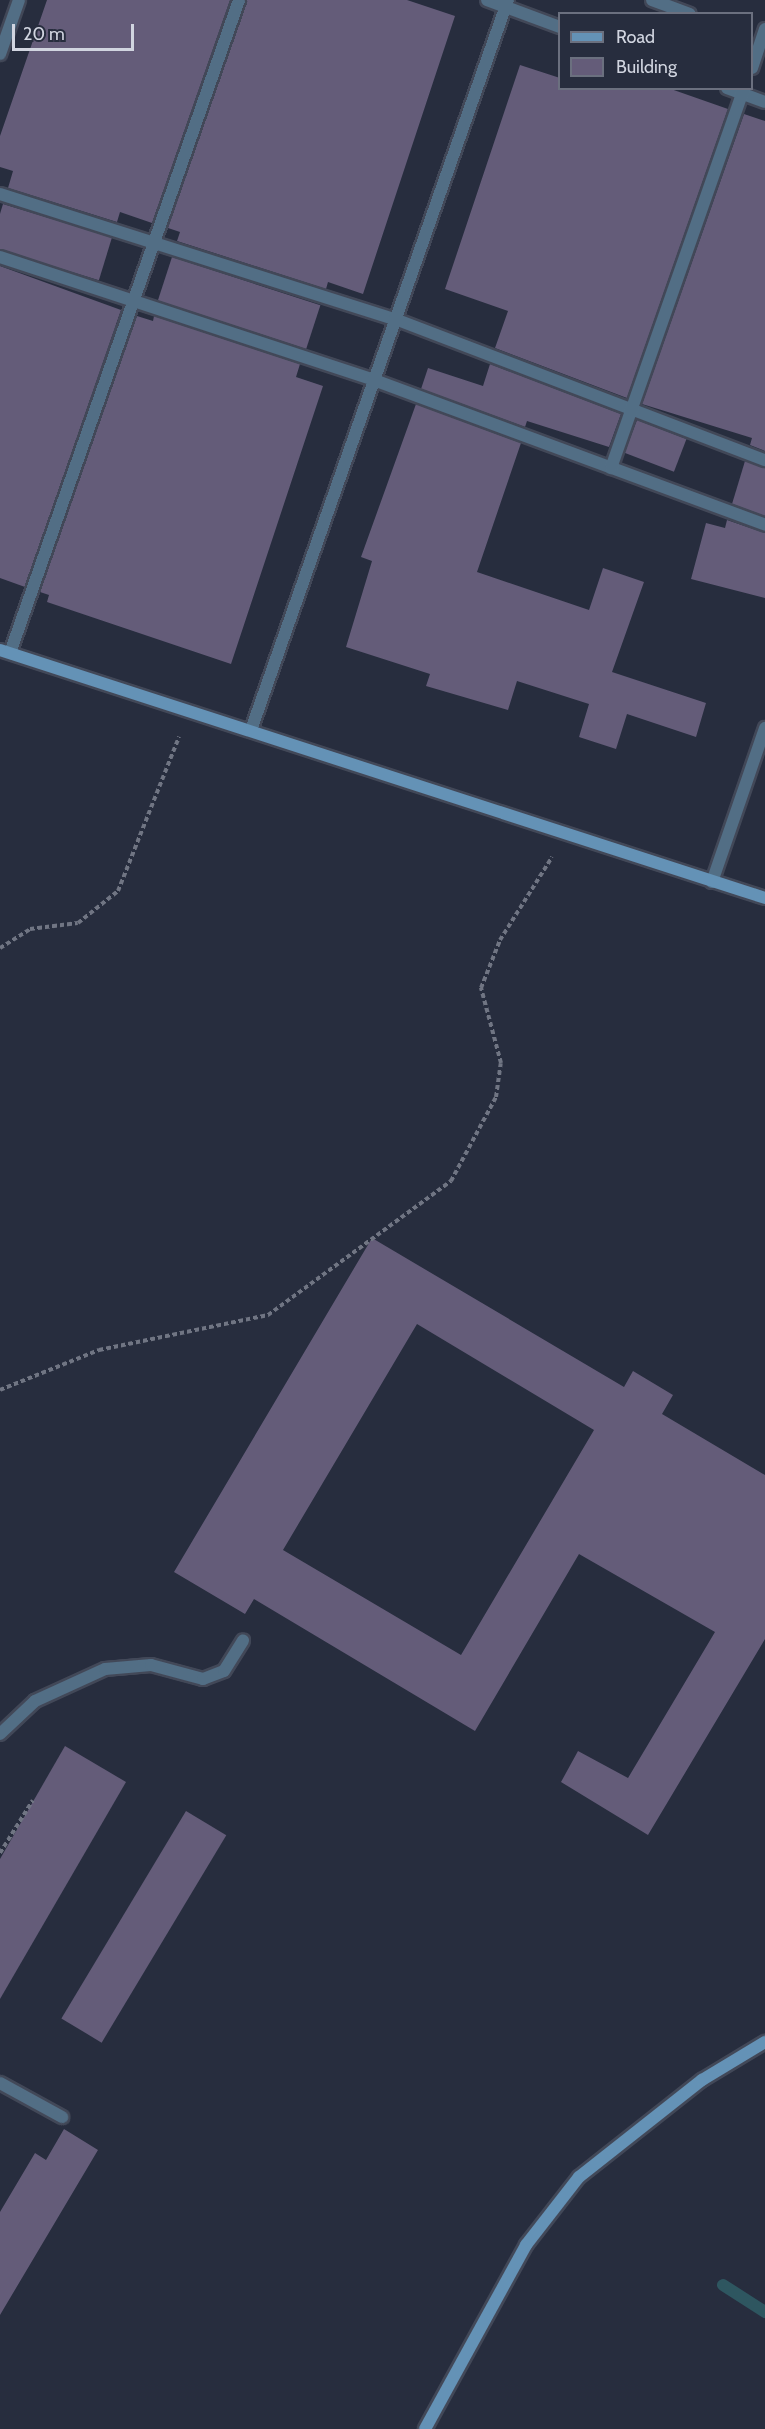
<!DOCTYPE html>
<style>
body{margin:0}
#map{position:relative;width:765px;height:2429px;overflow:hidden;background:#272d3e;font-family:Cabin,sans-serif}
div>[style]{position:absolute}
.stream>*{height:12px;margin:-6px;padding:0 6px;transform-origin:6px;border-radius:6px;background:#2e5660}
.building>*{inset:0;background:#645c79;transform-origin:0 0}
.path>*{height:4px;margin-top:-2px;transform-origin:0;background:repeating-linear-gradient(90deg,#707583 0 4.5px,transparent 0 7.5px)}
.roads{filter:drop-shadow(2px 0 #424858) drop-shadow(-2px 0 #424858) drop-shadow(0 2px #424858) drop-shadow(0 -2px #424858)}
.lane>*{height:12px;margin:-6px;padding:0 6px;transform-origin:6px;border-radius:6px;background:#526e85}
.street>*{height:12px;margin:-6px;padding:0 6px;transform-origin:6px;border-radius:6px;background:#526e85}
.secondary>*{height:12px;margin:-6px;padding:0 6px;transform-origin:6px;border-radius:6px;background:#6492b6}
span{translate:-50% -50%;white-space:nowrap;text-align:center;line-height:1.15;-webkit-text-stroke:4.5px #272d3e;paint-order:stroke}
.legend{position:absolute;left:558px;top:12px;width:195px;height:78px;box-sizing:border-box;background:#272d3e;border:2px solid #6b707f;margin:0;padding:8px 10px;list-style:none;font-size:18px;color:#d1d5e0}
.legend li{display:flex;align-items:center;gap:12px;height:30px}
.legend b{width:30px;border:2px solid #6b707f}
.scale{position:absolute;left:12px;top:24px;width:122px;height:27px;box-sizing:border-box;border:3px solid #d1d5e0;border-top:0;padding-left:8px;font-size:18px;line-height:21px;white-space:nowrap;color:#d1d5e0;-webkit-text-stroke:4px #272d3e;paint-order:stroke}
</style>
<div id="map">
<div class="stream">
<i style="left:723px;top:2285px;width:50px;rotate:32.7deg"></i>
</div>
<div class="building">
<i style="clip-path:polygon(47px 0,230px 0,152px 223px,120px 212px,117px 222px,8px 188px,13px 171px,0 167px,0 136px)"></i>
<i style="clip-path:polygon(247px 0,407px 0,455px 16px,363px 294px,328px 282px,326px 289px,177px 241px,180px 232px,168px 228px)"></i>
<i style="clip-path:polygon(520px 65px,560px 78px,560px 88px,668px 88px,728px 109px,627px 398px,495px 348px,508px 311px,445px 289px)"></i>
<i style="clip-path:polygon(744px 114px,765px 121px,765px 451px,750px 445px,752px 438px,642px 404px)"></i>
<i style="left:3px;top:204px;width:114px;height:45px;rotate:17deg"></i>
<i style="left:172px;top:257px;width:156px;height:46px;rotate:18deg"></i>
<i style="clip-path:polygon(0 266px,121px 310px,25px 587px,0 578px)"></i>
<i style="clip-path:polygon(137px 316px,153px 321px,154px 316px,300px 364px,296px 377px,323px 386px,231px 664px,47px 602px,49px 595px,40px 592px)"></i>
<i style="clip-path:polygon(490px 364px,621px 414px,609px 447px,527px 421px,525px 427px,421px 389px,428px 368px,483px 386px)"></i>
<i style="clip-path:polygon(416px 404px,521px 443px,477px 572px,589px 610px,603px 568px,644px 582px,612px 672px,706px 703px,696px 737px,627px 714px,616px 749px,579px 737px,589px 704px,517px 681px,508px 710px,426px 686px,430px 674px,346px 647px,372px 561px,361px 557px)"></i>
<i style="left:637px;top:420px;width:53px;height:35px;rotate:21deg"></i>
<i style="clip-path:polygon(745px 461px,765px 468px,765px 516px,732px 504px)"></i>
<i style="clip-path:polygon(727px 520px,765px 533px,765px 598px,691px 579px,706px 523px,725px 528px)"></i>
<i style="clip-path:polygon(evenodd,372px 1238px,624px 1387px,633px 1371px,673px 1395px,662px 1414px,765px 1475px,765px 1639px,648px 1835px,561px 1782px,578px 1751px,628px 1778px,715px 1632px,579px 1554px,475px 1731px,254px 1599px,245px 1614px,174px 1572px,372px 1238px,417px 1324px,594px 1430px,461px 1655px,283px 1550px,417px 1324px)"></i>
<i style="clip-path:polygon(65px 1746px,126px 1782px,0 1999px,0 1859px)"></i>
<i style="left:186px;top:1811px;width:47px;height:242px;rotate:31deg"></i>
<i style="clip-path:polygon(64px 2129px,98px 2150px,0 2315px,0 2212px,35px 2153px,46px 2160px)"></i>
</div>
<div class="path">
<i style="left:0;top:948px;width:36px;rotate:-32deg"></i>
<i style="left:30px;top:929px;width:48px;rotate:-7.1deg"></i>
<i style="left:78px;top:923px;width:51px;rotate:-38.7deg"></i>
<i style="left:118px;top:891px;width:166px;rotate:-68.4deg"></i>
<i style="left:0;top:1390px;width:107px;rotate:-22deg"></i>
<i style="left:99px;top:1350px;width:173px;rotate:-11.7deg"></i>
<i style="left:268px;top:1315px;width:227px;rotate:-36.2deg"></i>
<i style="left:451px;top:1181px;width:95px;rotate:-61.8deg"></i>
<i style="left:496px;top:1097px;width:34px;rotate:-82deg"></i>
<i style="left:501px;top:1063px;width:78px;rotate:-104.9deg"></i>
<i style="left:481px;top:988px;width:52px;rotate:-68.4deg"></i>
<i style="left:500px;top:940px;width:98px;rotate:-57.9deg"></i>
<i style="left:0;top:1853px;width:62px;rotate:-58.1deg"></i>
</div>
<div class="roads">
<div class="lane">
<i style="left:0;top:1734px;width:48px;rotate:-43.3deg"></i>
<i style="left:35px;top:1701px;width:77px;rotate:-24.6deg"></i>
<i style="left:105px;top:1669px;width:46px;rotate:-5deg"></i>
<i style="left:151px;top:1665px;width:54px;rotate:15.1deg"></i>
<i style="left:203px;top:1679px;width:22px;rotate:-21deg"></i>
<i style="left:224px;top:1671px;width:36px;rotate:-58deg"></i>
<i style="left:0;top:2083px;width:71px;rotate:28.7deg"></i>
</div>
<div class="street">
<i style="left:487px;top:0;width:78px;rotate:20.3deg"></i>
<i style="left:652px;top:0;width:40px;rotate:20.2deg"></i>
<i style="left:0;top:54px;width:57px;rotate:-70.6deg"></i>
<i style="left:752px;top:68px;width:41px;rotate:-71.6deg"></i>
<i style="left:727px;top:88px;width:40px;rotate:20.2deg"></i>
<i style="left:0;top:194px;width:414px;rotate:17.6deg"></i>
<i style="left:395px;top:319px;width:396px;rotate:20.9deg"></i>
<i style="left:0;top:257px;width:394px;rotate:18.2deg"></i>
<i style="left:374px;top:380px;width:417px;rotate:20.3deg"></i>
<i style="left:611px;top:468px;width:403px;rotate:-70.7deg"></i>
<i style="left:10px;top:653px;width:692px;rotate:-70.67deg"></i>
<i style="left:251px;top:730px;width:774px;rotate:-70.61deg"></i>
<i style="left:712px;top:882px;width:163px;rotate:-71deg"></i>
</div>
<div class="secondary">
<i style="left:0;top:650px;width:804px;rotate:17.96deg"></i>
<i style="left:425px;top:2429px;width:210px;rotate:-61.2deg"></i>
<i style="left:526px;top:2245px;width:86px;rotate:-52.1deg"></i>
<i style="left:579px;top:2177px;width:157px;rotate:-38.3deg"></i>
<i style="left:702px;top:2080px;width:74px;rotate:-31.1deg"></i>
</div>
</div>
<ul class="legend">
<li><b style="height:8px;background:#6492b6"></b>Road</li>
<li><b style="height:16px;background:#645c79"></b>Building</li>
</ul>
<div class="scale">20 m</div>
</div>
